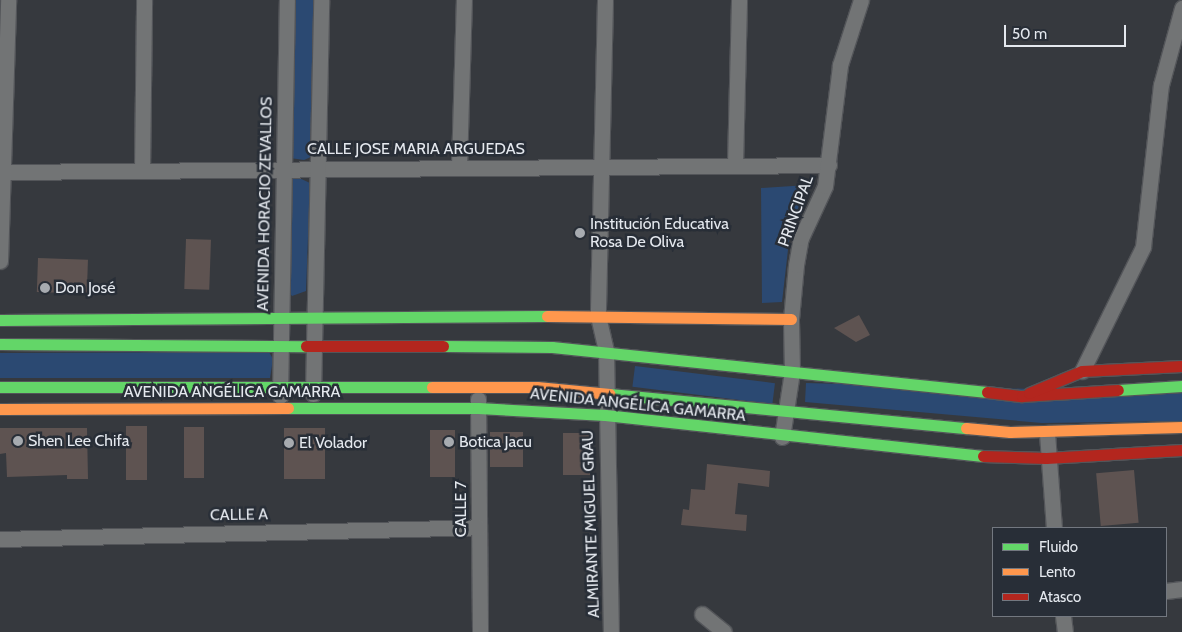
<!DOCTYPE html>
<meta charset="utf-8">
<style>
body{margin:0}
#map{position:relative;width:1182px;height:632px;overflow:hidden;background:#36393e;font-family:Cabin,sans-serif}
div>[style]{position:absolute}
.green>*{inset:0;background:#2b4972;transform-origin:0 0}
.building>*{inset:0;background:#5e5351;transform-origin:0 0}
.roads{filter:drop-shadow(1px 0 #535559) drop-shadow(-1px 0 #535559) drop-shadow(0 1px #535559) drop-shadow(0 -1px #535559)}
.street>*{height:15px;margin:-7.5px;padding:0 7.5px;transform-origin:7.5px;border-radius:7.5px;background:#727475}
.fast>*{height:11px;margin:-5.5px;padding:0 5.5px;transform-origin:5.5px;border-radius:5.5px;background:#63d668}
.slow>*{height:11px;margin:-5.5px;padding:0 5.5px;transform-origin:5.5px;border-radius:5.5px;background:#ff974d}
.jam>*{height:11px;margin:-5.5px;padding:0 5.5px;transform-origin:5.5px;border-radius:5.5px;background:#b3261e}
.dots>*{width:14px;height:14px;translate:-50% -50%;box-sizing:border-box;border:2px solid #282e37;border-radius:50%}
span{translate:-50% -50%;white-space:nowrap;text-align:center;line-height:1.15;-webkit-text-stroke:5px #282e37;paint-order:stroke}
.street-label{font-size:16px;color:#e4e8ee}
.poi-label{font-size:16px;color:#e4e8ee}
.left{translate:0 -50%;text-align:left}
.legend{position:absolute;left:992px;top:527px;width:175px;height:90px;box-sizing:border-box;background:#282e37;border:1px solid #737880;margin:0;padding:6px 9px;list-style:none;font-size:15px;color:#e4e8ee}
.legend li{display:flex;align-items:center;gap:10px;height:25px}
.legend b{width:25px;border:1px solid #737880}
.scale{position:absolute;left:1004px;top:25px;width:122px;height:22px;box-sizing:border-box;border:2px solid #e4e8ee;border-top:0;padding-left:6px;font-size:15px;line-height:18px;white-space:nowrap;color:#e4e8ee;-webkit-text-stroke:4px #282e37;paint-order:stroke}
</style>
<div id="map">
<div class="green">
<i style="clip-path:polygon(294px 0,315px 0,311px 157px,304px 160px,290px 158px)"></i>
<i style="clip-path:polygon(297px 177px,310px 183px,306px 291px,292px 296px,287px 290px,290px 180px)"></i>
<i style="clip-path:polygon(808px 185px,789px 241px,782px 302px,762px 303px,761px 188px)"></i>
<i style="clip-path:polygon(269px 352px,273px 359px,270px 378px,0 378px,0 353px)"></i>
<i style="left:635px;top:366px;width:141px;height:21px;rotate:7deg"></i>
<i style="clip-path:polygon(806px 383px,1182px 393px,1182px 421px,1042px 423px,805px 402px)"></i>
</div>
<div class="building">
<i style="left:186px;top:239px;width:25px;height:50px;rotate:2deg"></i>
<i style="left:38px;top:258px;width:50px;height:34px;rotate:2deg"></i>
<i style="clip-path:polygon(859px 315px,870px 335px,856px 342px,834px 328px)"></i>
<i style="left:147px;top:426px;width:54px;height:21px;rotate:90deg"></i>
<i style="left:204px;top:427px;width:51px;height:20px;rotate:90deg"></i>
<i style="clip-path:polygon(0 428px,87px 428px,88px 479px,67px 479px,67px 475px,7px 477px,6px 453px,0 454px)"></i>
<i style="left:284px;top:428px;width:41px;height:51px"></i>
<i style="left:430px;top:430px;width:25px;height:47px"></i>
<i style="left:523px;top:432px;width:35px;height:33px;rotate:90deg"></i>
<i style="left:563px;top:433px;width:27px;height:42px"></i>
<i style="clip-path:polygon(707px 464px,770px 471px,769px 487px,738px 483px,735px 514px,747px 515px,746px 531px,681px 525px,683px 509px,689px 510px,691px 489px,705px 490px)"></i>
<i style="left:1134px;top:470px;width:53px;height:38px;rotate:85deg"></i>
</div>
<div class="roads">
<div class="street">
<i style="left:605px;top:0;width:316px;rotate:91.3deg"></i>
<i style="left:598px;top:316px;width:35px;rotate:77deg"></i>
<i style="left:606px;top:350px;width:282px;rotate:89deg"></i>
<i style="left:735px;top:165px;width:165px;rotate:-88.6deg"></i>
<i style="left:459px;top:166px;width:166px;rotate:-88.3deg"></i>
<i style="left:142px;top:171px;width:171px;rotate:-89.3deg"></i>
<i style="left:2px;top:172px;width:827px;rotate:-0.48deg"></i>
<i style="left:0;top:261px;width:261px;rotate:-88.2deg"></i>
<i style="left:1082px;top:371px;width:138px;rotate:-63.8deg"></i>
<i style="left:1143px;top:247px;width:163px;rotate:-83.7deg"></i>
<i style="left:1161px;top:85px;width:80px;rotate:-74.7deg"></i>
<i style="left:313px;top:394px;width:394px;rotate:-88.8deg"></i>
<i style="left:280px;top:396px;width:396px;rotate:-89deg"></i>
<i style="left:478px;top:399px;width:233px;rotate:89.5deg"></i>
<i style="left:1047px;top:433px;width:95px;rotate:85.8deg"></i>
<i style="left:782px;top:437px;width:66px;rotate:-81.3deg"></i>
<i style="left:792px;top:372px;width:53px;rotate:-91.1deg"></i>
<i style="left:791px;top:319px;width:54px;rotate:-84.7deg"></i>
<i style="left:796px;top:265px;width:27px;rotate:-80deg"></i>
<i style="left:801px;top:238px;width:57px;rotate:-65.2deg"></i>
<i style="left:825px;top:186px;width:122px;rotate:-82.9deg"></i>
<i style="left:840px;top:65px;width:68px;rotate:-72.1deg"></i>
<i style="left:0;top:539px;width:479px;rotate:-1.4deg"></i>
<i style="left:1166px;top:591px;width:16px;rotate:-7deg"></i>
<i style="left:702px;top:614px;width:28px;rotate:39deg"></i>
<i style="left:1063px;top:616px;width:16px;rotate:83deg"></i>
</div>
<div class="fast">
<i style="left:0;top:320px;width:547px;rotate:-0.42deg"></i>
<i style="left:0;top:344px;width:306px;rotate:0.4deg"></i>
<i style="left:443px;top:346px;width:109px;rotate:0.5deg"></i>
<i style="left:552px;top:347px;width:437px;rotate:5.9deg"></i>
<i style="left:0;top:387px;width:432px"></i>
<i style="left:1118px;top:390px;width:64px;rotate:-3.6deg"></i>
<i style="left:610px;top:394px;width:358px;rotate:5.5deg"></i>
<i style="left:288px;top:408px;width:190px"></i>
<i style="left:478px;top:408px;width:127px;rotate:3.2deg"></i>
<i style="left:605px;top:415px;width:380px;rotate:6.2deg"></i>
</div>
<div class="slow">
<i style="left:547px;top:316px;width:244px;rotate:0.7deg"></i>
<i style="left:432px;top:387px;width:105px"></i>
<i style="left:537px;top:387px;width:73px;rotate:5.5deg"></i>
<i style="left:0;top:409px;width:288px;rotate:-0.2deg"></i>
<i style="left:966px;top:428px;width:44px;rotate:5.2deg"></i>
<i style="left:1010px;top:432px;width:172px;rotate:-1.7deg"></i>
</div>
<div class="jam">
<i style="left:306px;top:346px;width:137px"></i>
<i style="left:987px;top:392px;width:35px;rotate:7deg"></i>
<i style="left:1022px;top:396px;width:96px;rotate:-3.6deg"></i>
<i style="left:1029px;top:393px;width:57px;rotate:-22.5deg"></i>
<i style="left:1082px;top:371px;width:100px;rotate:-2.9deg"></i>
<i style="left:983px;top:456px;width:63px;rotate:1.8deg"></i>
<i style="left:1046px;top:458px;width:136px;rotate:-3.4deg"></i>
</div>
</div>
<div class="dots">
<i style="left:580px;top:233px;background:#a7abb0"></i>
<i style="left:45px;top:288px;background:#a7abb0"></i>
<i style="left:18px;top:441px;background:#a7abb0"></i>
<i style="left:449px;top:442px;background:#a7abb0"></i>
<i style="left:289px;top:443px;background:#a7abb0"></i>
</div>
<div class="street-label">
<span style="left:416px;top:149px">CALLE JOSE MARIA ARGUEDAS</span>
<span style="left:265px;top:204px;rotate:-89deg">AVENIDA HORACIO ZEVALLOS</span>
<span style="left:796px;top:211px;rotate:-70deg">PRINCIPAL</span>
<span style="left:232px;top:392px">AVENIDA ANGÉLICA GAMARRA</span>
<span style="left:638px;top:405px;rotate:6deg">AVENIDA ANGÉLICA GAMARRA</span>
<span style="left:461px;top:509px;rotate:-90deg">CALLE 7</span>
<span style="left:239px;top:515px;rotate:-1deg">CALLE A</span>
<span style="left:591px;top:524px;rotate:-92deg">ALMIRANTE MIGUEL GRAU</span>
</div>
<div class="poi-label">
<span class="left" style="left:590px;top:233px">Institución Educativa<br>Rosa De Oliva</span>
<span class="left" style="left:55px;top:288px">Don José</span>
<span class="left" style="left:28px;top:441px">Shen Lee Chifa</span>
<span class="left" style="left:459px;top:442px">Botica Jacu</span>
<span class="left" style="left:299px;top:443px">El Volador</span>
</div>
<ul class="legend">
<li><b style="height:6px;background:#63d668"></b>Fluido</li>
<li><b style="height:6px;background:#ff974d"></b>Lento</li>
<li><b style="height:6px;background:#b3261e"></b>Atasco</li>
</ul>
<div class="scale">50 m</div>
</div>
